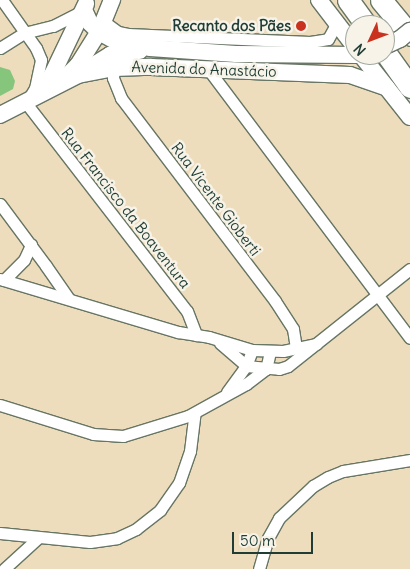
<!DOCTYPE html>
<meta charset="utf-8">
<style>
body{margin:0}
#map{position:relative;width:410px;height:569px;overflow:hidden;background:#eeddbc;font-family:Delius,sans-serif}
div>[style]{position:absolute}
.green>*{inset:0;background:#86c57c}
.roads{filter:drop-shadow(1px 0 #677564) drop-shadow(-1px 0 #677564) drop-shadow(0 1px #677564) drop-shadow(0 -1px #677564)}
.minor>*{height:11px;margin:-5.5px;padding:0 5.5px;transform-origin:5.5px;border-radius:5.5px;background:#fff}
.secondary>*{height:16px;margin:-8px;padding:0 8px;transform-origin:8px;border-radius:8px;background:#fff}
.motorway>*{height:21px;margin:-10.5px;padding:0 10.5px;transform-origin:10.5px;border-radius:10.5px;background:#fff}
.bridges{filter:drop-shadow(1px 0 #677564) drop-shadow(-1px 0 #677564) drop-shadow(0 1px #677564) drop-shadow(0 -1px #677564)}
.secondary-bridge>*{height:16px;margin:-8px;padding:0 8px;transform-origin:8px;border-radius:8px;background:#fff}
.dots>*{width:14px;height:14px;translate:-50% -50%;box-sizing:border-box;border:2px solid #f7f3e8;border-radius:50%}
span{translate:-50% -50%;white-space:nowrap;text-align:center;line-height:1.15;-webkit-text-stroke:5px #f7f3e8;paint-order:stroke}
.poi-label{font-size:15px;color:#1f3d34;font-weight:700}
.right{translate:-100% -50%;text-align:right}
.street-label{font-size:15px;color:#1f3d34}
.north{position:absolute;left:345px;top:15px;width:50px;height:50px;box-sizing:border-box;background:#f7f3e8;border:1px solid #a1aaa0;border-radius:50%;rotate:227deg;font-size:14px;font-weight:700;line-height:20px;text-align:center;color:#1f3d34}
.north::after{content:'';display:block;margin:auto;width:18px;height:22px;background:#c8321e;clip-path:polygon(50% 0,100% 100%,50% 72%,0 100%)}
.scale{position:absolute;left:232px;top:532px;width:81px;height:22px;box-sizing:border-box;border:2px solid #1f3d34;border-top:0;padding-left:6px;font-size:15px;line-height:18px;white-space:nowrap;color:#1f3d34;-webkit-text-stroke:4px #f7f3e8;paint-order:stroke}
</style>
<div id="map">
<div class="green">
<i style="clip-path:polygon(0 67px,10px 70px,15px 81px,13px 89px,0 96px)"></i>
</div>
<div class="roads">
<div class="minor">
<i style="left:2px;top:0;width:59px;rotate:54.7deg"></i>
<i style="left:36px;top:48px;width:13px;rotate:67deg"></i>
<i style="left:41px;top:60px;width:29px;rotate:102deg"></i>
<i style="left:35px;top:88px;width:17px;rotate:121deg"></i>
<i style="left:26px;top:103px;width:263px;rotate:52.3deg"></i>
<i style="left:187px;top:311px;width:26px;rotate:69deg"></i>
<i style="left:103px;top:21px;width:19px;rotate:36deg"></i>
<i style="left:118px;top:32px;width:10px;rotate:11deg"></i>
<i style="left:128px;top:34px;width:182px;rotate:2.5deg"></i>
<i style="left:310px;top:42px;width:18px;rotate:-9deg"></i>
<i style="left:328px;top:39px;width:18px;rotate:-61deg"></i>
<i style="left:0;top:48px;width:28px;rotate:-32deg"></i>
<i style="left:24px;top:33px;width:30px;rotate:-14deg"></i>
<i style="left:53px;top:26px;width:33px;rotate:-27deg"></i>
<i style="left:114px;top:68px;width:10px;rotate:96deg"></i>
<i style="left:113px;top:78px;width:22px;rotate:68deg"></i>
<i style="left:121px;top:98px;width:255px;rotate:52.8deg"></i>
<i style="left:275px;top:301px;width:33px;rotate:57deg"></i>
<i style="left:293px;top:329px;width:18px;rotate:81deg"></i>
<i style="left:208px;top:69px;width:336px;rotate:53.1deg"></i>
<i style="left:0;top:204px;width:77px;rotate:53.4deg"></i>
<i style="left:46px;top:266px;width:40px;rotate:55.1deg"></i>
<i style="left:0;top:279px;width:186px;rotate:16.6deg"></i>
<i style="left:178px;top:332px;width:31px;rotate:9deg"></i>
<i style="left:209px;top:337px;width:45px;rotate:16.8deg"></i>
<i style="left:252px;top:350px;width:31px;rotate:2deg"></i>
<i style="left:283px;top:351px;width:34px;rotate:-12deg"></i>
<i style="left:4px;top:280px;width:28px;rotate:-45deg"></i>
<i style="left:24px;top:260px;width:17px;rotate:-65deg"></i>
<i style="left:220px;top:343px;width:35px;rotate:41deg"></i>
<i style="left:246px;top:366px;width:33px;rotate:5deg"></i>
<i style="left:279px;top:369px;width:9px;rotate:-18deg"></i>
<i style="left:288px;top:366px;width:156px;rotate:-38.5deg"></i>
<i style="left:227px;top:392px;width:32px;rotate:-54deg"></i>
<i style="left:246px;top:366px;width:17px;rotate:-69deg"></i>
<i style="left:0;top:405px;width:97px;rotate:17.3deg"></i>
<i style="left:93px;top:434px;width:30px;rotate:4deg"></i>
<i style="left:123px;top:436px;width:68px;rotate:-17.1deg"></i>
<i style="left:188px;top:416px;width:66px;rotate:-28.9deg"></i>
<i style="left:246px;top:384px;width:25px;rotate:-37deg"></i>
<i style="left:266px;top:369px;width:18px;rotate:-77deg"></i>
<i style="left:0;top:533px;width:90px;rotate:5.7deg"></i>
<i style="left:90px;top:542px;width:27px;rotate:-8deg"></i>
<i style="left:117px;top:538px;width:21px;rotate:-25deg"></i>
<i style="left:136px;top:529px;width:31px;rotate:-38deg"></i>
<i style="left:160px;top:510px;width:33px;rotate:-55deg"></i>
<i style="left:179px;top:483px;width:34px;rotate:-71deg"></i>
<i style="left:190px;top:451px;width:38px;rotate:-83deg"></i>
<i style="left:4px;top:569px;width:46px;rotate:-42.4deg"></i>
<i style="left:259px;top:569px;width:32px;rotate:-74deg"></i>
<i style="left:268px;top:538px;width:23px;rotate:-61deg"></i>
<i style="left:279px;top:518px;width:47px;rotate:-43.3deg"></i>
<i style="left:313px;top:486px;width:17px;rotate:-31deg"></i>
<i style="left:328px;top:477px;width:16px;rotate:-22deg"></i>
<i style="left:343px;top:471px;width:68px;rotate:-9.3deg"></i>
</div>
<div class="secondary">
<i style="left:319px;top:0;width:59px;rotate:52.5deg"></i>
<i style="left:84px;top:10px;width:14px;rotate:65deg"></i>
<i style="left:90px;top:23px;width:13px;rotate:45deg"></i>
<i style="left:99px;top:32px;width:18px;rotate:29deg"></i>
<i style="left:115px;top:41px;width:36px;rotate:11deg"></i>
<i style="left:150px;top:48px;width:86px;rotate:4deg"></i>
<i style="left:236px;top:54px;width:121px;rotate:0.5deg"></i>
<i style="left:361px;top:55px;width:79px;rotate:51.7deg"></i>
<i style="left:89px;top:68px;width:25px;rotate:-32deg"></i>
<i style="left:110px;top:55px;width:30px;rotate:-8deg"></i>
<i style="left:65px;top:78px;width:18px;rotate:-45deg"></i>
<i style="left:78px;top:65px;width:39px;rotate:-58deg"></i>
<i style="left:99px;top:32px;width:35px;rotate:-68deg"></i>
<i style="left:42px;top:92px;width:20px;rotate:-60deg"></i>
<i style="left:52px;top:75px;width:79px;rotate:-64.4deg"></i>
<i style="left:0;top:115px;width:88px;rotate:-27.1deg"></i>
<i style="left:78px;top:75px;width:37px;rotate:-11deg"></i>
<i style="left:114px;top:68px;width:37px;rotate:-2deg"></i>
<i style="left:151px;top:67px;width:199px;rotate:2.3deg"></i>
<i style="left:350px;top:75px;width:39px;rotate:19deg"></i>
</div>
<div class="motorway">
<i style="left:348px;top:0;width:31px;rotate:54deg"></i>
<i style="left:381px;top:0;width:45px;rotate:50.4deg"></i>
<i style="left:385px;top:52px;width:43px;rotate:54.5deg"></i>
</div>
</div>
<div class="bridges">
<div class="secondary-bridge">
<i style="left:385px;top:46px;width:17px;rotate:-25deg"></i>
<i style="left:400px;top:39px;width:13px;rotate:-39deg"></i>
</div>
</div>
<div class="dots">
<i style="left:301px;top:26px;background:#c8321e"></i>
</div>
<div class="poi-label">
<span class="right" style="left:291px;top:26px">Recanto dos Pães</span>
</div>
<div class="street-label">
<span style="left:204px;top:69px;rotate:2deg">Avenida do Anastácio</span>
<span style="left:216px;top:199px;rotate:53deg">Rua Vicente Gioberti</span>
<span style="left:126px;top:208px;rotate:52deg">Rua Francisco da Boaventura</span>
</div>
<div class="north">N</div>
<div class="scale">50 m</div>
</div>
